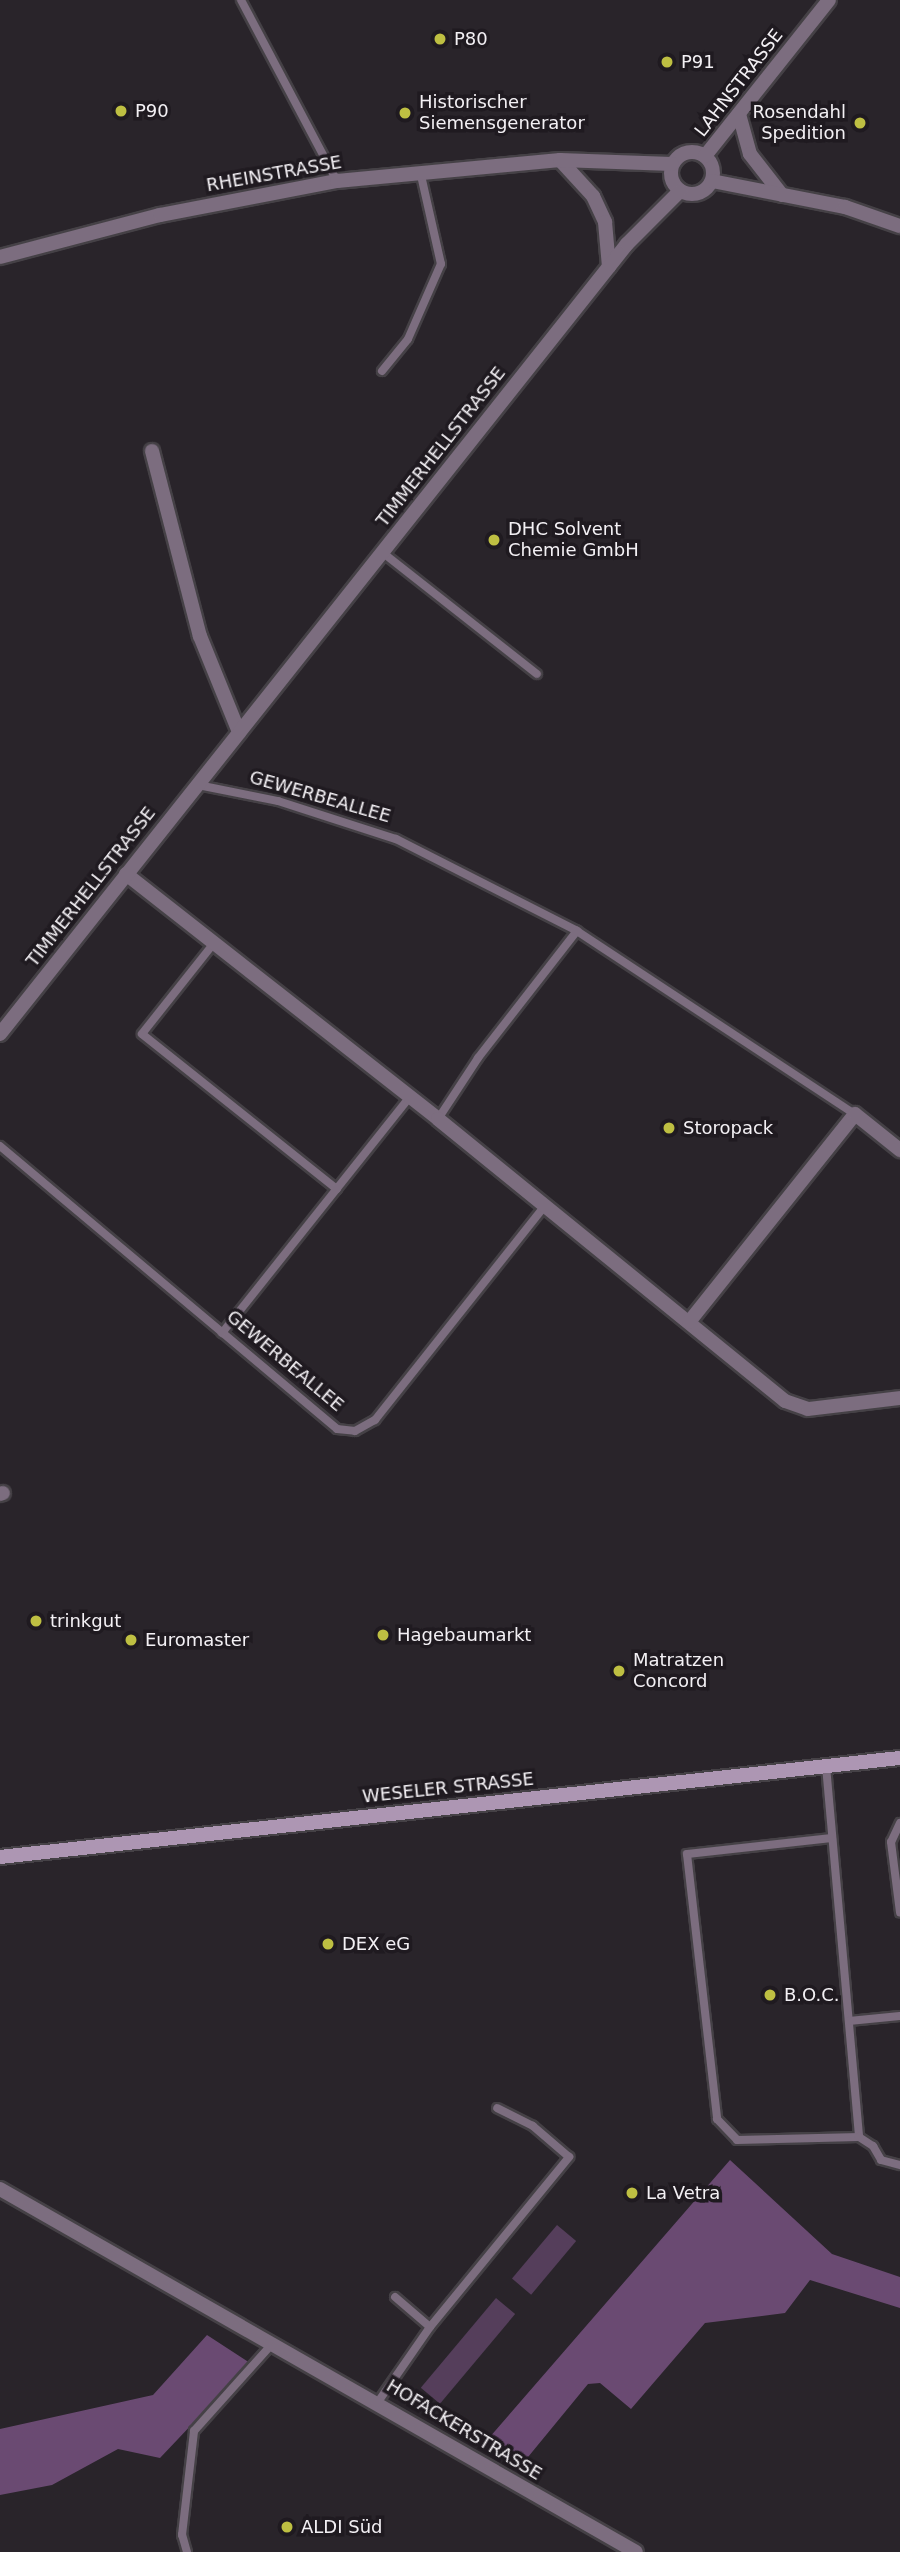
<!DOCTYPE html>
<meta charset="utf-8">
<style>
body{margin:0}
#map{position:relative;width:900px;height:2552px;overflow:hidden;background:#29242a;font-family:"DejaVu Sans",sans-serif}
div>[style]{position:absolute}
.green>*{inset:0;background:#553e5b;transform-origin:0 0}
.forest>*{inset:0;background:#6a4a72}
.roads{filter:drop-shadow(2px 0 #454146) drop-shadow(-2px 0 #454146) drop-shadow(0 2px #454146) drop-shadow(0 -2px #454146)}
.service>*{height:8px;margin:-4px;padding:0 4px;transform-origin:4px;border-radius:4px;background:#7c6d7f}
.minor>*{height:14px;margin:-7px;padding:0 7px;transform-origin:7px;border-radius:7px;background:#7c6d7f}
.minor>.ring{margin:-7px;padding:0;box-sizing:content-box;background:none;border:14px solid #7c6d7f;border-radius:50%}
.secondary>*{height:14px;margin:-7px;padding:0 7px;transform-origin:7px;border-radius:7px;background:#ad96b3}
.dots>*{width:19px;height:19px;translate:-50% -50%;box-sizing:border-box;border:4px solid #1f1a20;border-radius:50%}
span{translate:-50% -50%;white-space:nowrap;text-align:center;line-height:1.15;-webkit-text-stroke:7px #1f1a20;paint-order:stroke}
.poi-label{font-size:18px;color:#f3f0f4}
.left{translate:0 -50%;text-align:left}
.right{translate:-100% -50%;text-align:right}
.street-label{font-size:18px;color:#f3f0f4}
</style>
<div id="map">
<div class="green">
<i style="left:557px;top:2225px;width:25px;height:70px;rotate:40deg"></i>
<i style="left:496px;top:2298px;width:25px;height:117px;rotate:40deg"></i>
</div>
<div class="forest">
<i style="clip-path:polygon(730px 2160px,832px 2254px,900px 2277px,900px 2308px,810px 2280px,785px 2313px,705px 2323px,631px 2409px,600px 2383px,588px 2384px,519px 2468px,482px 2446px)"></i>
<i style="clip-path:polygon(207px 2335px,250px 2363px,160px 2458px,118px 2449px,52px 2485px,0 2495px,0 2429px,153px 2395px)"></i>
</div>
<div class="roads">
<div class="service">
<i style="left:241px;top:0;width:205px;rotate:62.1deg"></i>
<i style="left:382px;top:371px;width:41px;rotate:-50.9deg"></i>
<i style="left:408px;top:339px;width:82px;rotate:-66.3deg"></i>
<i style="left:441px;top:264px;width:95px;rotate:-102.7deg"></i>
<i style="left:382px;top:552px;width:197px;rotate:38.2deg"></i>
<i style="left:198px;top:785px;width:82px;rotate:11.3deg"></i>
<i style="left:278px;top:801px;width:124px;rotate:17.9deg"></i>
<i style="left:396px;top:839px;width:203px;rotate:26.9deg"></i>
<i style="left:577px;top:931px;width:333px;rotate:33.4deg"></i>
<i style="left:214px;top:943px;width:116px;rotate:128.4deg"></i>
<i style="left:142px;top:1034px;width:249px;rotate:38.5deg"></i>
<i style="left:438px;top:1119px;width:73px;rotate:-56.7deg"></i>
<i style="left:478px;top:1058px;width:161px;rotate:-52.1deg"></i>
<i style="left:0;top:1146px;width:440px;rotate:40deg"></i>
<i style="left:337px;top:1429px;width:18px;rotate:6deg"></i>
<i style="left:355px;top:1431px;width:23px;rotate:-29deg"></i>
<i style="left:375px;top:1420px;width:272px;rotate:-51.6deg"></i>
<i style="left:222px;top:1333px;width:302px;rotate:-51.5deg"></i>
<i style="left:826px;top:1766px;width:372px;rotate:84.9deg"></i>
<i style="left:900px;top:1823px;width:21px;rotate:115deg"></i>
<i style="left:891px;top:1842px;width:71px;rotate:82.7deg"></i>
<i style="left:832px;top:1838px;width:146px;rotate:173.7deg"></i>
<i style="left:687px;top:1854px;width:267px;rotate:83.5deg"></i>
<i style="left:717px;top:2119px;width:29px;rotate:46deg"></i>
<i style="left:737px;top:2140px;width:122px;rotate:-1.4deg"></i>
<i style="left:859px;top:2137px;width:17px;rotate:33deg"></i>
<i style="left:873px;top:2146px;width:16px;rotate:60deg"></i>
<i style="left:881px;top:2160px;width:20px;rotate:15deg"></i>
<i style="left:849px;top:2021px;width:51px;rotate:-5.6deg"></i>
<i style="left:430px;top:2327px;width:220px;rotate:-50.7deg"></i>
<i style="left:569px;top:2157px;width:48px;rotate:-139.3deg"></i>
<i style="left:533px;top:2126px;width:40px;rotate:-153.4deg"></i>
<i style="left:378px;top:2402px;width:91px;rotate:-55.3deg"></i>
<i style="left:430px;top:2327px;width:46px;rotate:-139.4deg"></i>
<i style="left:187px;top:2552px;width:18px;rotate:-106deg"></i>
<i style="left:182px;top:2535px;width:105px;rotate:-83.4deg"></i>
<i style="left:194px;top:2431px;width:117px;rotate:-48.1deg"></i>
</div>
<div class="minor">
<i style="left:739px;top:114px;width:41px;rotate:74.6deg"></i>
<i style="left:750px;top:154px;width:52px;rotate:52deg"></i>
<i class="ring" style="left:671px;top:152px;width:28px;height:28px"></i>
<i style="left:705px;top:156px;width:199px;rotate:-51.5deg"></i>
<i style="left:560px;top:160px;width:49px;rotate:47.5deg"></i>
<i style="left:593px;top:196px;width:29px;rotate:65deg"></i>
<i style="left:605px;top:222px;width:45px;rotate:84.9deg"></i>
<i style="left:712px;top:181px;width:136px;rotate:11.1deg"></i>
<i style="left:845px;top:207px;width:58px;rotate:19.1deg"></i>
<i style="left:0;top:257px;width:165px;rotate:-14.7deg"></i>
<i style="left:160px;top:215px;width:180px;rotate:-10.9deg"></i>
<i style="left:337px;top:181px;width:224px;rotate:-5.4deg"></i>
<i style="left:560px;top:160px;width:112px;rotate:2deg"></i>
<i style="left:152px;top:451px;width:191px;rotate:75.5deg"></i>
<i style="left:200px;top:636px;width:104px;rotate:67.9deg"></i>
<i style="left:126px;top:874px;width:397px;rotate:38.1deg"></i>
<i style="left:438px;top:1119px;width:447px;rotate:39.1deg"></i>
<i style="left:785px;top:1401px;width:24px;rotate:19deg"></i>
<i style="left:808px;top:1409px;width:93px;rotate:-6.8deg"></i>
<i style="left:0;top:1034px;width:1009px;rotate:-51.56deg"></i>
<i style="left:627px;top:244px;width:75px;rotate:-45deg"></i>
<i style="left:689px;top:1322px;width:266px;rotate:-51.4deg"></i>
<i style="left:855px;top:1114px;width:58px;rotate:38.7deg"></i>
<i style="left:0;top:1494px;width:3px;rotate:-18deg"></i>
<i style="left:0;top:2189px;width:732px;rotate:29.72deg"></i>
</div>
<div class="secondary">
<i style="left:0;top:1857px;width:905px;rotate:-6.28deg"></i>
</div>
</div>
<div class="dots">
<i style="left:440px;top:39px;background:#bebf42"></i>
<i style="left:667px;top:62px;background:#bebf42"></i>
<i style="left:121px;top:111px;background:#bebf42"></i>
<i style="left:405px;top:113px;background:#bebf42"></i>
<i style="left:860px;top:123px;background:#bebf42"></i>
<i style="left:494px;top:540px;background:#bebf42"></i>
<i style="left:669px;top:1128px;background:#bebf42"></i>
<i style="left:36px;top:1621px;background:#bebf42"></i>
<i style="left:383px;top:1635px;background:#bebf42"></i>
<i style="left:131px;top:1640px;background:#bebf42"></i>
<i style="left:619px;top:1671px;background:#bebf42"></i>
<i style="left:328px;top:1944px;background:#bebf42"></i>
<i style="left:770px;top:1995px;background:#bebf42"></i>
<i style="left:632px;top:2193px;background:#bebf42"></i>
<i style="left:287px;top:2527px;background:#bebf42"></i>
</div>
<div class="poi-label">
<span class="left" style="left:454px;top:39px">P80</span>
<span class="left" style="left:681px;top:62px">P91</span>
<span class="left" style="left:419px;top:113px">Historischer<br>Siemensgenerator</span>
<span class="left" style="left:135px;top:111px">P90</span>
<span class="right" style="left:846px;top:123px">Rosendahl<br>Spedition</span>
<span class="left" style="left:508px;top:540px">DHC Solvent<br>Chemie GmbH</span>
<span class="left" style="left:683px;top:1128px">Storopack</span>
<span class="left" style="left:50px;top:1621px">trinkgut</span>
<span class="left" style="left:397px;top:1635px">Hagebaumarkt</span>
<span class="left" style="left:145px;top:1640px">Euromaster</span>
<span class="left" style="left:633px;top:1671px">Matratzen<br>Concord</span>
<span class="left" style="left:342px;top:1944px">DEX eG</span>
<span class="left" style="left:784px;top:1995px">B.O.C.</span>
<span class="left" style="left:646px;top:2193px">La Vetra</span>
<span class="left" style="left:301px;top:2527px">ALDI Süd</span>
</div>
<div class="street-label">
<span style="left:739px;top:83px;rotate:-52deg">LAHNSTRASSE</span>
<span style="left:274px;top:174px;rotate:-10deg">RHEINSTRASSE</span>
<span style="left:441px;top:447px;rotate:-52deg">TIMMERHELLSTRASSE</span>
<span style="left:320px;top:797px;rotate:16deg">GEWERBEALLEE</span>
<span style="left:91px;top:887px;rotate:-52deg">TIMMERHELLSTRASSE</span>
<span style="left:285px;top:1361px;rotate:40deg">GEWERBEALLEE</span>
<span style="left:448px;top:1788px;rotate:-6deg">WESELER STRASSE</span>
<span style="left:464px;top:2430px;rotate:31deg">HOFACKERSTRASSE</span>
</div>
</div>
